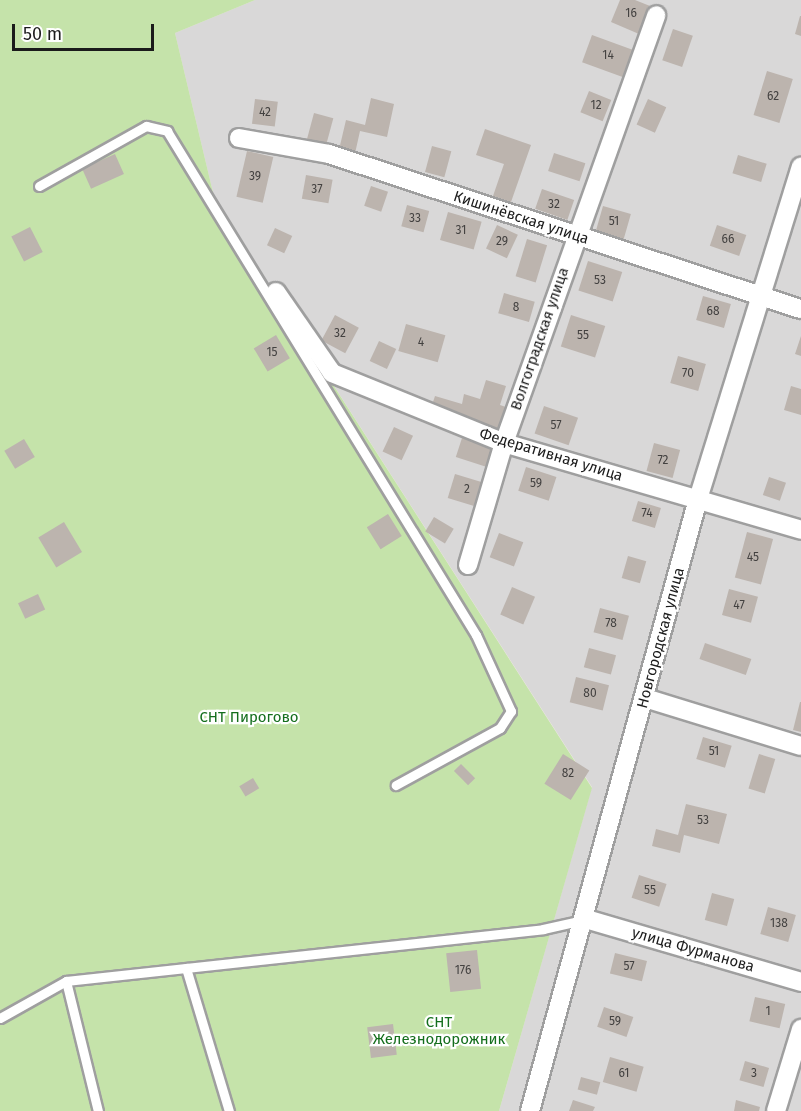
<!DOCTYPE html>
<meta charset="utf-8">
<style>
body{margin:0}
#map{position:relative;width:801px;height:1111px;overflow:hidden;background:#ece8e1;font-family:"Fira Sans",sans-serif}
div>[style]{position:absolute}
.residential>*{inset:0;background:#d9d8d8}
.grass>*{inset:0;background:#c5e3aa}
.building>*{inset:0;background:#bcb4ae;transform-origin:0 0}
.roads{filter:drop-shadow(2px 0 #9f9f9f) drop-shadow(-2px 0 #9f9f9f) drop-shadow(0 2px #9f9f9f) drop-shadow(0 -2px #9f9f9f)}
.lane>*{height:9px;margin:-4.5px;padding:0 4.5px;transform-origin:4.5px;border-radius:4.5px;background:#fff}
.street>*{height:18px;margin:-9px;padding:0 9px;transform-origin:9px;border-radius:9px;background:#fff}
span{translate:-50% -50%;white-space:nowrap;text-align:center;line-height:1.15;-webkit-text-stroke:4.5px #fff;paint-order:stroke}
.number-label{font-size:12px;color:#434140}
.number-label span{-webkit-text-stroke-width:0}
.street-label{font-size:15px;color:#1b1b1b}
.park-label{font-size:15px;color:#146e1d}
.scale{position:absolute;left:12px;top:24px;width:142px;height:27px;box-sizing:border-box;border:3px solid #1b1b1b;border-top:0;padding-left:8px;font-size:18px;line-height:21px;white-space:nowrap;color:#1b1b1b;-webkit-text-stroke:4px #fff;paint-order:stroke}
</style>
<div id="map">
<div class="residential">
<i style="clip-path:polygon(255px 0,801px 0,801px 1111px,499px 1111px,592px 787px,215px 201px,175px 33px)"></i>
</div>
<div class="grass">
<i style="clip-path:polygon(0 0,255px 0,175px 33px,215px 201px,592px 788px,499px 1111px,0 1111px)"></i>
</div>
<div class="building">
<i style="clip-path:polygon(620px 0,635px 0,650px 6px,639px 34px,611px 22px)"></i>
<i style="clip-path:polygon(800px 16px,801px 16px,801px 36px,795px 34px)"></i>
<i style="left:673px;top:29px;width:21px;height:33px;rotate:19deg"></i>
<i style="left:592px;top:35px;width:46px;height:29px;rotate:20deg"></i>
<i style="left:767px;top:71px;width:27px;height:46px;rotate:17deg"></i>
<i style="left:589px;top:91px;width:24px;height:23px;rotate:22deg"></i>
<i style="clip-path:polygon(371px 98px,394px 104px,387px 137px,360px 131px,354px 158px,338px 154px,346px 120px,365px 125px)"></i>
<i style="left:255px;top:99px;width:23px;height:25px;rotate:7deg"></i>
<i style="left:648px;top:99px;width:20px;height:28px;rotate:24deg"></i>
<i style="left:314px;top:113px;width:20px;height:27px;rotate:15deg"></i>
<i style="clip-path:polygon(485px 129px,531px 145px,511px 202px,493px 196px,504px 164px,476px 155px)"></i>
<i style="left:432px;top:146px;width:20px;height:27px;rotate:15deg"></i>
<i style="left:247px;top:151px;width:27px;height:47px;rotate:13deg"></i>
<i style="left:554px;top:153px;width:33px;height:19px;rotate:18deg"></i>
<i style="left:115px;top:154px;width:22px;height:36px;rotate:66deg"></i>
<i style="left:738px;top:155px;width:30px;height:19px;rotate:17deg"></i>
<i style="left:306px;top:175px;width:27px;height:24px;rotate:10deg"></i>
<i style="left:371px;top:186px;width:18px;height:21px;rotate:19deg"></i>
<i style="left:542px;top:189px;width:34px;height:21px;rotate:19deg"></i>
<i style="left:407px;top:205px;width:23px;height:22px;rotate:15deg"></i>
<i style="left:603px;top:206px;width:29px;height:26px;rotate:16deg"></i>
<i style="left:448px;top:212px;width:35px;height:29px;rotate:16deg"></i>
<i style="left:497px;top:225px;width:23px;height:26px;rotate:25deg"></i>
<i style="left:717px;top:225px;width:31px;height:22px;rotate:19deg"></i>
<i style="left:30px;top:227px;width:28px;height:21px;rotate:63deg"></i>
<i style="left:275px;top:228px;width:19px;height:19px;rotate:25deg"></i>
<i style="left:527px;top:239px;width:21px;height:39px;rotate:17deg"></i>
<i style="left:588px;top:261px;width:36px;height:31px;rotate:18deg"></i>
<i style="left:504px;top:293px;width:32px;height:21px;rotate:16deg"></i>
<i style="left:703px;top:296px;width:29px;height:25px;rotate:16deg"></i>
<i style="left:335px;top:315px;width:27px;height:29px;rotate:28deg"></i>
<i style="left:571px;top:315px;width:36px;height:33px;rotate:18deg"></i>
<i style="left:406px;top:324px;width:41px;height:28px;rotate:16deg"></i>
<i style="left:276px;top:335px;width:27px;height:26px;rotate:59deg"></i>
<i style="clip-path:polygon(801px 336px,801px 356px,795px 354px)"></i>
<i style="left:379px;top:341px;width:19px;height:22px;rotate:25deg"></i>
<i style="left:678px;top:356px;width:29px;height:28px;rotate:16deg"></i>
<i style="clip-path:polygon(486px 380px,506px 386px,500px 405px,509px 408px,502px 430px,431px 408px,435px 396px,462px 404px,464px 394px,480px 399px)"></i>
<i style="clip-path:polygon(791px 386px,801px 389px,801px 415px,784px 410px)"></i>
<i style="left:544px;top:406px;width:36px;height:29px;rotate:19deg"></i>
<i style="left:394px;top:427px;width:21px;height:27px;rotate:25deg"></i>
<i style="left:462px;top:438px;width:35px;height:20px;rotate:18deg"></i>
<i style="left:24px;top:439px;width:21px;height:23px;rotate:59deg"></i>
<i style="left:654px;top:443px;width:27px;height:29px;rotate:15deg"></i>
<i style="left:526px;top:467px;width:32px;height:25px;rotate:18deg"></i>
<i style="left:455px;top:474px;width:31px;height:25px;rotate:17deg"></i>
<i style="left:769px;top:477px;width:18px;height:19px;rotate:19deg"></i>
<i style="left:638px;top:501px;width:24px;height:21px;rotate:17deg"></i>
<i style="left:388px;top:514px;width:26px;height:25px;rotate:58deg"></i>
<i style="left:434px;top:517px;width:23px;height:17px;rotate:31deg"></i>
<i style="left:64px;top:522px;width:35px;height:30px;rotate:59deg"></i>
<i style="left:747px;top:532px;width:27px;height:47px;rotate:15deg"></i>
<i style="left:499px;top:533px;width:26px;height:26px;rotate:21deg"></i>
<i style="left:628px;top:556px;width:19px;height:23px;rotate:16deg"></i>
<i style="left:512px;top:587px;width:25px;height:30px;rotate:23deg"></i>
<i style="left:729px;top:589px;width:30px;height:27px;rotate:15deg"></i>
<i style="left:38px;top:594px;width:17px;height:22px;rotate:65deg"></i>
<i style="left:600px;top:608px;width:30px;height:25px;rotate:15deg"></i>
<i style="left:705px;top:643px;width:49px;height:17px;rotate:19deg"></i>
<i style="left:589px;top:648px;width:28px;height:20px;rotate:15deg"></i>
<i style="left:576px;top:677px;width:34px;height:26px;rotate:14deg"></i>
<i style="clip-path:polygon(800px 702px,801px 702px,801px 732px,793px 730px)"></i>
<i style="left:703px;top:737px;width:30px;height:23px;rotate:17deg"></i>
<i style="left:563px;top:754px;width:31px;height:35px;rotate:32deg"></i>
<i style="left:759px;top:754px;width:17px;height:36px;rotate:17deg"></i>
<i style="left:461px;top:764px;width:20px;height:10px;rotate:45deg"></i>
<i style="left:253px;top:778px;width:12px;height:16px;rotate:59deg"></i>
<i style="clip-path:polygon(686px 804px,727px 814px,719px 844px,684px 835px,680px 853px,652px 846px,656px 829px,678px 835px)"></i>
<i style="left:639px;top:875px;width:29px;height:24px;rotate:18deg"></i>
<i style="left:712px;top:893px;width:23px;height:28px;rotate:15deg"></i>
<i style="left:768px;top:907px;width:29px;height:28px;rotate:16deg"></i>
<i style="left:477px;top:950px;width:39px;height:31px;rotate:84deg"></i>
<i style="left:615px;top:953px;width:33px;height:21px;rotate:14deg"></i>
<i style="left:755px;top:997px;width:31px;height:25px;rotate:13deg"></i>
<i style="left:604px;top:1007px;width:31px;height:21px;rotate:19deg"></i>
<i style="left:393px;top:1024px;width:31px;height:26px;rotate:83deg"></i>
<i style="left:610px;top:1057px;width:35px;height:26px;rotate:16deg"></i>
<i style="left:745px;top:1061px;width:25px;height:20px;rotate:16deg"></i>
<i style="left:581px;top:1077px;width:20px;height:13px;rotate:15deg"></i>
<i style="clip-path:polygon(573px 1100px,595px 1107px,593px 1111px,569px 1111px)"></i>
<i style="clip-path:polygon(736px 1100px,760px 1107px,759px 1111px,734px 1111px)"></i>
</div>
<div class="roads">
<div class="lane">
<i style="left:39px;top:186px;width:123px;rotate:-29.3deg"></i>
<i style="left:146px;top:126px;width:22px;rotate:13deg"></i>
<i style="left:167px;top:131px;width:591px;rotate:58.49deg"></i>
<i style="left:476px;top:635px;width:84px;rotate:65.3deg"></i>
<i style="left:511px;top:711px;width:20px;rotate:123deg"></i>
<i style="left:500px;top:728px;width:119px;rotate:151.3deg"></i>
<i style="left:186px;top:968px;width:149px;rotate:73.3deg"></i>
<i style="left:66px;top:981px;width:134px;rotate:76.2deg"></i>
<i style="left:0;top:1018px;width:76px;rotate:-29.3deg"></i>
<i style="left:66px;top:981px;width:480px;rotate:-6.2deg"></i>
<i style="left:543px;top:929px;width:41px;rotate:-12.7deg"></i>
</div>
<div class="street">
<i style="left:239px;top:138px;width:91px;rotate:10.1deg"></i>
<i style="left:329px;top:154px;width:497px;rotate:18.2deg"></i>
<i style="left:276px;top:292px;width:98px;rotate:55.3deg"></i>
<i style="left:332px;top:373px;width:186px;rotate:22.1deg"></i>
<i style="left:504px;top:443px;width:309px;rotate:16.3deg"></i>
<i style="left:468px;top:565px;width:127px;rotate:-73.6deg"></i>
<i style="left:504px;top:443px;width:454px;rotate:-70.4deg"></i>
<i style="left:645px;top:698px;width:163px;rotate:17.1deg"></i>
<i style="left:586px;top:919px;width:224px;rotate:16.3deg"></i>
<i style="left:530px;top:1111px;width:635px;rotate:-74.65deg"></i>
<i style="left:698px;top:499px;width:348px;rotate:-72.8deg"></i>
<i style="left:776px;top:1111px;width:86px;rotate:-73deg"></i>
</div>
</div>
<div class="number-label">
<span style="left:631px;top:14px">16</span>
<span style="left:608px;top:56px">14</span>
<span style="left:773px;top:97px">62</span>
<span style="left:596px;top:106px">12</span>
<span style="left:265px;top:113px">42</span>
<span style="left:255px;top:177px">39</span>
<span style="left:317px;top:190px">37</span>
<span style="left:554px;top:205px">32</span>
<span style="left:415px;top:219px">33</span>
<span style="left:614px;top:222px">51</span>
<span style="left:461px;top:231px">31</span>
<span style="left:728px;top:240px">66</span>
<span style="left:502px;top:242px">29</span>
<span style="left:600px;top:281px">53</span>
<span style="left:516px;top:308px">8</span>
<span style="left:713px;top:312px">68</span>
<span style="left:340px;top:334px">32</span>
<span style="left:583px;top:336px">55</span>
<span style="left:421px;top:343px">4</span>
<span style="left:272px;top:353px">15</span>
<span style="left:688px;top:374px">70</span>
<span style="left:556px;top:426px">57</span>
<span style="left:663px;top:461px">72</span>
<span style="left:536px;top:484px">59</span>
<span style="left:467px;top:490px">2</span>
<span style="left:647px;top:514px">74</span>
<span style="left:753px;top:558px">45</span>
<span style="left:739px;top:606px">47</span>
<span style="left:611px;top:624px">78</span>
<span style="left:590px;top:694px">80</span>
<span style="left:714px;top:752px">51</span>
<span style="left:568px;top:774px">82</span>
<span style="left:703px;top:821px">53</span>
<span style="left:650px;top:891px">55</span>
<span style="left:779px;top:924px">138</span>
<span style="left:629px;top:967px">57</span>
<span style="left:463px;top:971px">176</span>
<span style="left:768px;top:1012px">1</span>
<span style="left:615px;top:1022px">59</span>
<span style="left:624px;top:1074px">61</span>
<span style="left:754px;top:1074px">3</span>
</div>
<div class="street-label">
<span style="left:521px;top:218px;rotate:18deg">Кишинёвская улица</span>
<span style="left:540px;top:339px;rotate:-71deg">Волгоградская улица</span>
<span style="left:551px;top:455px;rotate:17deg">Федеративная улица</span>
<span style="left:661px;top:638px;rotate:-75deg">Новгородская улица</span>
<span style="left:693px;top:950px;rotate:16deg">улица Фурманова</span>
</div>
<div class="park-label">
<span style="left:249px;top:718px">СНТ Пирогово</span>
<span style="left:439px;top:1031px">СНТ<br>Железнодорожник</span>
</div>
<div class="scale">50 m</div>
</div>
